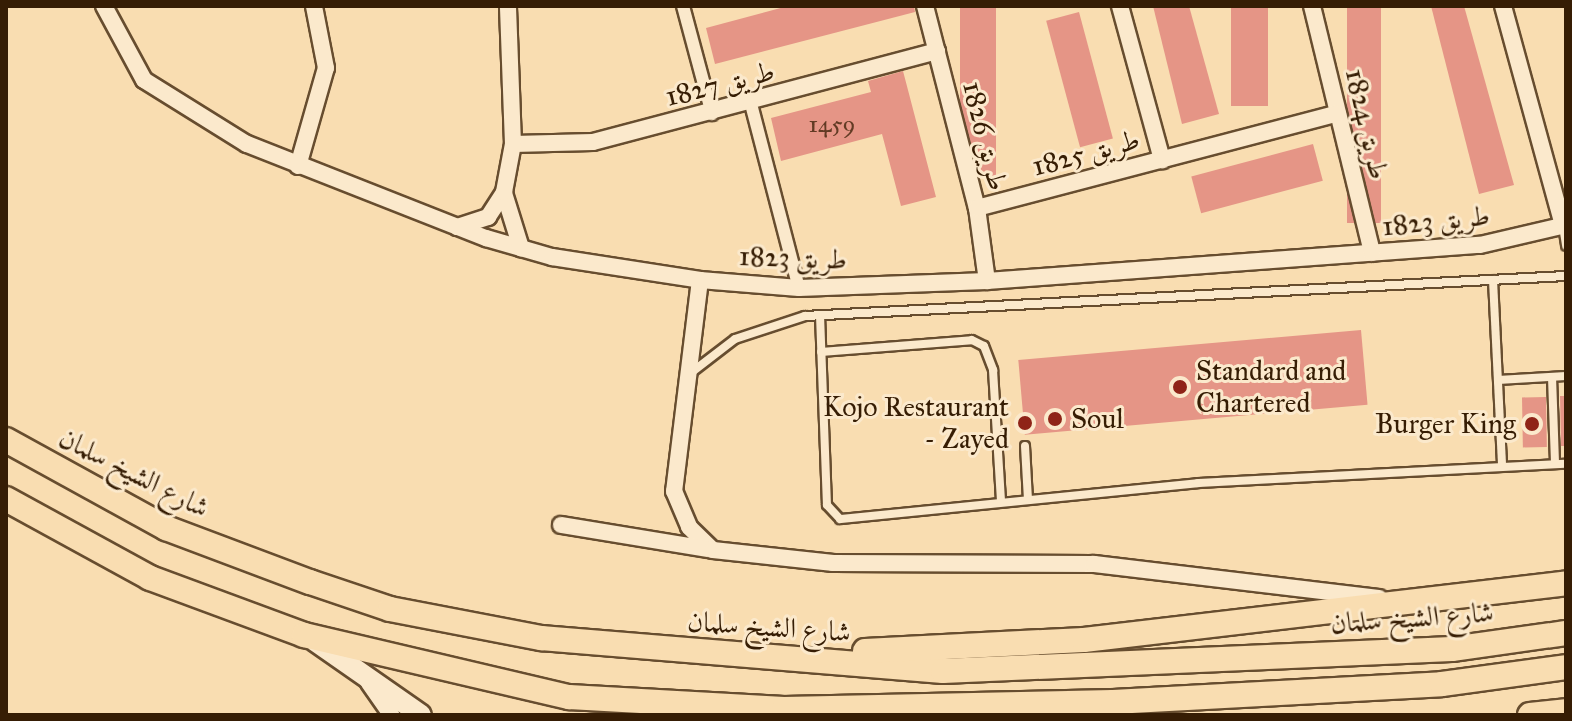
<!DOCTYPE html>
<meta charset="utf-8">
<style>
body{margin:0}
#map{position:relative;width:1572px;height:721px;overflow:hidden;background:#f9ddb1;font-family:"IM FELL Great Primer",Amiri,serif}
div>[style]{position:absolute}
.building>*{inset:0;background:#e59586;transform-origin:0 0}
.roads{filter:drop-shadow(2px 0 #674d2f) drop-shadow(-2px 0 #674d2f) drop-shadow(0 2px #674d2f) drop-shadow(0 -2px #674d2f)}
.service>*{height:8px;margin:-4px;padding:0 4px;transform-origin:4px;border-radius:4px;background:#fbe9cc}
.pedestrian>*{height:12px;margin:-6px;padding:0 6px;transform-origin:6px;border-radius:6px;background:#fbe9cc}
.minor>*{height:16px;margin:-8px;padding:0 8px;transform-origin:8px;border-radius:8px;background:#fbe9cc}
.tertiary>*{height:20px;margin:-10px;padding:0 10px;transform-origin:10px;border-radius:10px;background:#fbe9cc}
.primary>*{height:24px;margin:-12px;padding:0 12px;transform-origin:12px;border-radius:12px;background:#f9ddb1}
.dots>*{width:22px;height:22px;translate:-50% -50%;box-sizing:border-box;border:4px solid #fbe9cc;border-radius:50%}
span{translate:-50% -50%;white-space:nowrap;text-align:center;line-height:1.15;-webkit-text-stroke:6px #fbe9cc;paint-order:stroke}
.number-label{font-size:24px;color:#623b24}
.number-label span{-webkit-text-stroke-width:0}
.street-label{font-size:28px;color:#361d04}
.poi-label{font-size:28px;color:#361d04}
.left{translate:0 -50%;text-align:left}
.right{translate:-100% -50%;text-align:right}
.frame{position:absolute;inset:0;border:8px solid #361d04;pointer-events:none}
</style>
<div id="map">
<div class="building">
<i style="clip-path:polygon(788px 6px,914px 6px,915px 12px,715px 64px,706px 28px)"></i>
<i style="left:960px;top:6px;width:36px;height:172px"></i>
<i style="clip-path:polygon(1153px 6px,1189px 6px,1219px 114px,1182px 124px)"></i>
<i style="left:1231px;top:6px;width:37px;height:100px"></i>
<i style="left:1347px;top:6px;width:34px;height:217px"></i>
<i style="clip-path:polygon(1431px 6px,1464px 6px,1514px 185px,1479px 194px)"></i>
<i style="left:1079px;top:12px;width:131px;height:34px;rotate:75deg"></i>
<i style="clip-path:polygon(903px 71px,936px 197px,901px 206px,882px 134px,781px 161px,771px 118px,871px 92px,868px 81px)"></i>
<i style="left:1313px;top:144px;width:38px;height:126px;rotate:75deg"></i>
<i style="left:1361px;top:330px;width:75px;height:344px;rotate:85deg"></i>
<i style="clip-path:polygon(1560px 396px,1566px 396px,1566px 446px,1561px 446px)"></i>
<i style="left:1546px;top:397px;width:50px;height:24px;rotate:89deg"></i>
</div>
<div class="roads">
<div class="service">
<i style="left:1563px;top:226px;width:20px;rotate:81deg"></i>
<i style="left:1493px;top:280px;width:184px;rotate:87.2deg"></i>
<i style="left:820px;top:315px;width:190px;rotate:87.9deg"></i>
<i style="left:827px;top:505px;width:19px;rotate:47deg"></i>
<i style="left:840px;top:519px;width:360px;rotate:-5.7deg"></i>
<i style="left:1198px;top:483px;width:368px;rotate:-3deg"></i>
<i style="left:821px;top:352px;width:151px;rotate:-4.5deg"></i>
<i style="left:972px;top:340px;width:13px;rotate:27deg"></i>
<i style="left:984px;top:346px;width:26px;rotate:69deg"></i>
<i style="left:993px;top:370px;width:132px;rotate:86.5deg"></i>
<i style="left:692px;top:372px;width:54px;rotate:-37.5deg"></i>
<i style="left:735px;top:339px;width:74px;rotate:-18.2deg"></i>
<i style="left:805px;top:316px;width:762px;rotate:-3.01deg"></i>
<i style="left:1552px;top:377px;width:86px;rotate:88deg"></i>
<i style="left:1498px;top:380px;width:68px;rotate:-3.4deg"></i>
<i style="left:1025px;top:446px;width:53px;rotate:86.8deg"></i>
</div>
<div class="pedestrian">
<i style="left:683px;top:6px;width:112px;rotate:75deg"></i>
<i style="left:751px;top:104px;width:190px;rotate:75.4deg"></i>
</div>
<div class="minor">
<i style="left:104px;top:6px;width:84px;rotate:61.6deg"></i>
<i style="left:144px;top:80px;width:121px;rotate:31.9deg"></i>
<i style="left:247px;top:144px;width:257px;rotate:21.5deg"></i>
<i style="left:486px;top:238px;width:69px;rotate:16.1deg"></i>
<i style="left:552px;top:257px;width:150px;rotate:8.8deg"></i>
<i style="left:700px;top:280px;width:99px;rotate:4.6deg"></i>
<i style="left:799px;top:288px;width:188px;rotate:-2.1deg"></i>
<i style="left:987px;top:281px;width:494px;rotate:-4.2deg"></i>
<i style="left:1480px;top:245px;width:88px;rotate:-13.1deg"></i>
<i style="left:925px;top:6px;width:209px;rotate:75.6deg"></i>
<i style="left:977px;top:208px;width:74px;rotate:82.2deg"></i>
<i style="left:1120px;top:6px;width:160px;rotate:74.7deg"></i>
<i style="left:1312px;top:6px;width:254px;rotate:76.3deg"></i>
<i style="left:1503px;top:6px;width:228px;rotate:74.7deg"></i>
<i style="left:513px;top:144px;width:80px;rotate:-1.4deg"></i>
<i style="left:593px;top:142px;width:356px;rotate:-14.8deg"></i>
<i style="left:298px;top:166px;width:102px;rotate:-74.1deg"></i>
<i style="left:326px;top:68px;width:63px;rotate:-101deg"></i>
<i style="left:504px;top:193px;width:58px;rotate:72.8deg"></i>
<i style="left:977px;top:208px;width:373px;rotate:-14.7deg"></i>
<i style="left:457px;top:227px;width:33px;rotate:-18deg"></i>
<i style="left:488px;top:217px;width:30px;rotate:-57deg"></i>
<i style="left:504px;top:192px;width:49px;rotate:-79.4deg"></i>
<i style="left:513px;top:144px;width:138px;rotate:-92.1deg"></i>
<i style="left:700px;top:280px;width:213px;rotate:97deg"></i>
<i style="left:674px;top:491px;width:39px;rotate:67deg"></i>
<i style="left:689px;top:527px;width:33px;rotate:44deg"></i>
<i style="left:713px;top:550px;width:121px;rotate:6.2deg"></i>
<i style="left:833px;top:563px;width:261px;rotate:0.2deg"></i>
<i style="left:1094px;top:564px;width:287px;rotate:6.8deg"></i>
<i style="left:561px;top:525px;width:149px;rotate:9.3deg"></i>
<i style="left:369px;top:683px;width:39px;rotate:55deg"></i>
</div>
<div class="tertiary">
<i style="left:315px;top:641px;width:129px;rotate:34.9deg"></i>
</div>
<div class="primary">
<i style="left:6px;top:440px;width:183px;rotate:28.8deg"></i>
<i style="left:166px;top:528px;width:154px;rotate:20.6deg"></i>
<i style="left:310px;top:582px;width:84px;rotate:18.6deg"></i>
<i style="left:390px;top:609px;width:154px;rotate:10.9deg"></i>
<i style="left:541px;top:638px;width:403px;rotate:4.7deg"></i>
<i style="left:943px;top:671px;width:509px;rotate:-2.47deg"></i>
<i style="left:1452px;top:649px;width:115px;rotate:-8deg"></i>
<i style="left:6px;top:499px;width:164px;rotate:28.7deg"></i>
<i style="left:150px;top:578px;width:164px;rotate:20.3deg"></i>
<i style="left:304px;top:635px;width:272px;rotate:13.2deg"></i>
<i style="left:569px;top:697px;width:215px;rotate:3.2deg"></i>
<i style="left:784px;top:709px;width:329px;rotate:-1.2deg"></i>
<i style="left:1113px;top:702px;width:329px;rotate:-3.1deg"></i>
<i style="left:1442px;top:684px;width:125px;rotate:-7.8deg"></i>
<i style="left:865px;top:651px;width:219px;rotate:-2.9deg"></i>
<i style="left:1084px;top:640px;width:485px;rotate:-6.7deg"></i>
<i style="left:1530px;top:715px;width:36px;rotate:-6deg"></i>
</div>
</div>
<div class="dots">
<i style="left:1180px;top:387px;background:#8f2418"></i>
<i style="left:1055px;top:419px;background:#8f2418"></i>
<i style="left:1025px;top:423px;background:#8f2418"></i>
<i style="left:1532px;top:424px;background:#8f2418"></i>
</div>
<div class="number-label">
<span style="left:832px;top:125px">1459</span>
</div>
<div class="street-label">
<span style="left:720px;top:84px;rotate:-14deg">طريق 1827</span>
<span style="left:1367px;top:124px;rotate:77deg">طريق 1824</span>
<span style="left:985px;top:136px;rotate:76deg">طريق 1826</span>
<span style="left:1086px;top:153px;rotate:-15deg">طريق 1825</span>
<span style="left:1436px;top:221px;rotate:-6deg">طريق 1823</span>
<span style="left:793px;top:258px;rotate:2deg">طريق 1823</span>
<span style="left:134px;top:473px;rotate:27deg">شارع الشيخ سلمان</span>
<span style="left:1412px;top:618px;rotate:-4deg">شارع الشيخ سلمان</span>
<span style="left:769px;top:627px;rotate:4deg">شارع الشيخ سلمان</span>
</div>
<div class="poi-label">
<span class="left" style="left:1196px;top:387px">Standard and<br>Chartered</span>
<span class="right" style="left:1009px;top:423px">Kojo Restaurant<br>- Zayed</span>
<span class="left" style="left:1071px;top:419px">Soul</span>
<span class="right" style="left:1516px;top:424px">Burger King</span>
</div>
<div class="frame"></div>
</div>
